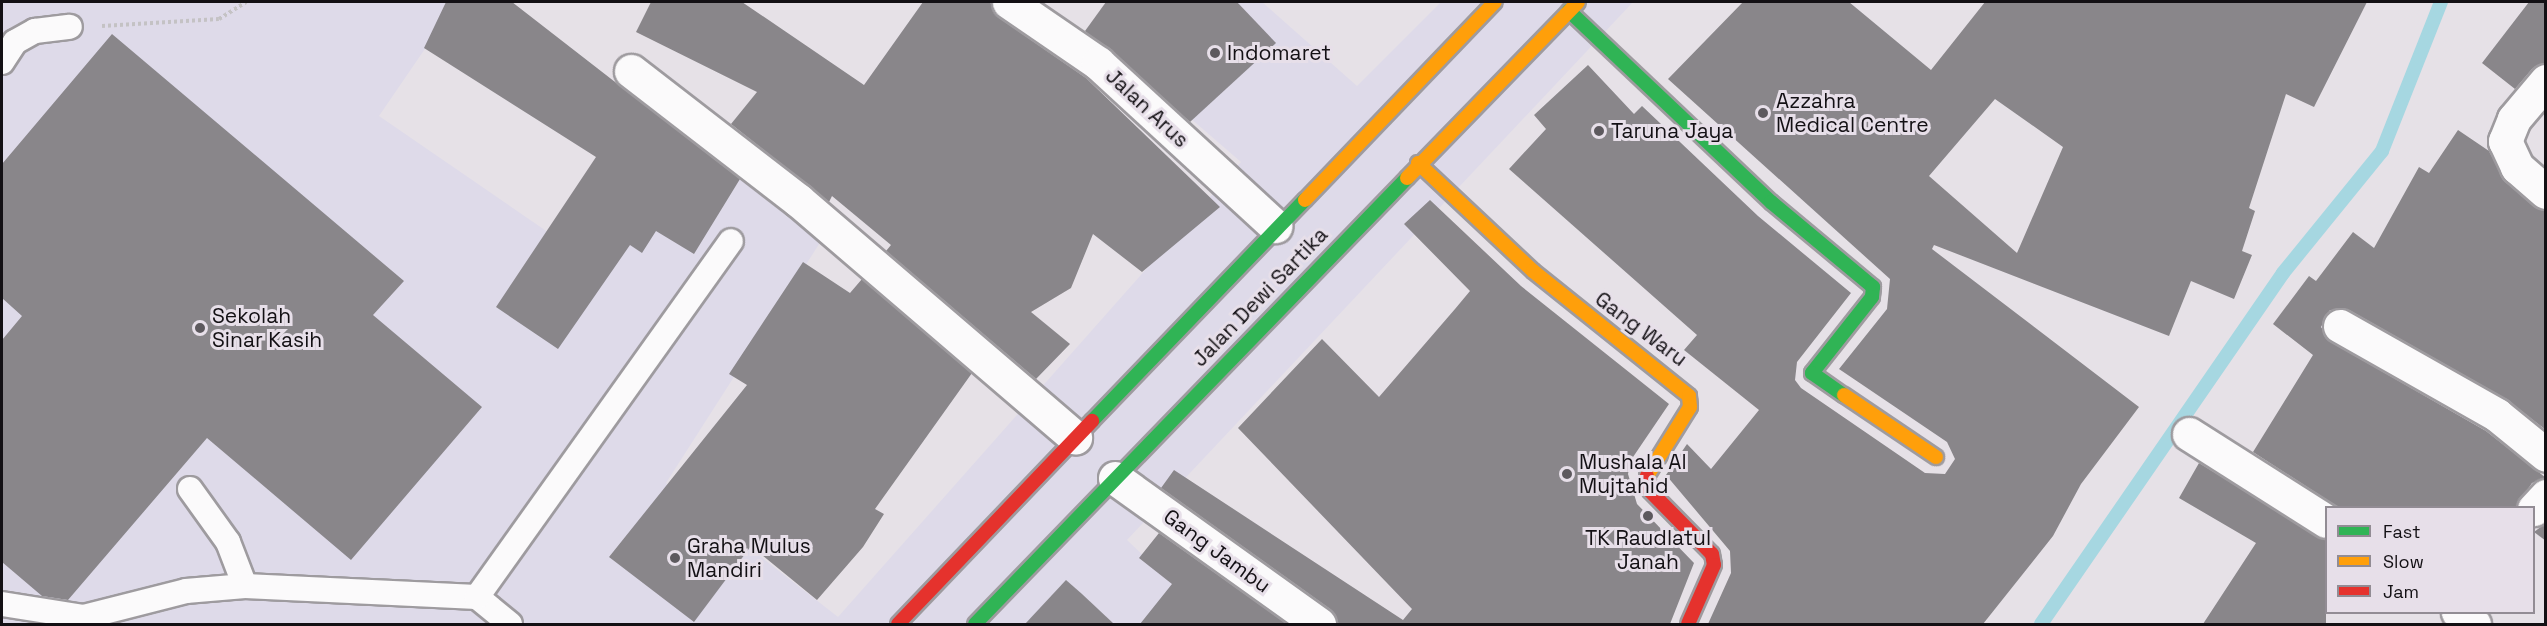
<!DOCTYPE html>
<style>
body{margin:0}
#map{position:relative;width:2547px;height:626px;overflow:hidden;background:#e6e1e7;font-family:"Space Grotesk",sans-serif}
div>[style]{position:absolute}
.commercial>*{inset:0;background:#dedae9}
.stream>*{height:14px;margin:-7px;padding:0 7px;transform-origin:7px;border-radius:7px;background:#a6d7e1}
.building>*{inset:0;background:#89868a}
.path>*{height:4px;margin-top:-2px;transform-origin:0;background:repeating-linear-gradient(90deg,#c4c2c4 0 3px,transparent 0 6px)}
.roads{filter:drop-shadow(2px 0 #9e9b9f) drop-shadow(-2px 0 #9e9b9f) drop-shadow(0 2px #9e9b9f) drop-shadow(0 -2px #9e9b9f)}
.lane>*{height:24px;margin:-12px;padding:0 12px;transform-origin:12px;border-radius:12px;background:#fbfafb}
.street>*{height:33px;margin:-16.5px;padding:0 16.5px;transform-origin:16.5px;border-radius:16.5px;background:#fbfafb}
.fast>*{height:14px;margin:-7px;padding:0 7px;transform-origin:7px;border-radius:7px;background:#30b455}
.slow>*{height:14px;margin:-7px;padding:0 7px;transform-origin:7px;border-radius:7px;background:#ff9f0a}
.jam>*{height:14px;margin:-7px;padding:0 7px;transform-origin:7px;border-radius:7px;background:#e5322d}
.dots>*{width:16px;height:16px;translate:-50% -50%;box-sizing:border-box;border:3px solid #e7dfe9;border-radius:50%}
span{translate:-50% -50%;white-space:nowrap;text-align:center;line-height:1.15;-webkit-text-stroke:6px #e7dfe9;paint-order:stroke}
.poi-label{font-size:21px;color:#131014}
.left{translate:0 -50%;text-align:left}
.street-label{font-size:21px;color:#131014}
.frame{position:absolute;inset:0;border:3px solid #131014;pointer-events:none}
.legend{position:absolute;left:2325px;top:506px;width:210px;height:108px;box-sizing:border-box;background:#e7dfe9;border:2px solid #928c94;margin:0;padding:8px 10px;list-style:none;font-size:18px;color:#131014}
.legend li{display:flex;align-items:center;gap:12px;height:30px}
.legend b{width:30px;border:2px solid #928c94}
</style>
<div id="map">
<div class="commercial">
<i style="clip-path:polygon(2px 2px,457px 2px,379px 116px,555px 237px,653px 102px,830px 227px,666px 483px,838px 617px,1241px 162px,1093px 34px,1118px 2px,1262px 2px,1357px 86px,1441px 2px,1633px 2px,1127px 540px,1215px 624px,2px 624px)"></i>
</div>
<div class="stream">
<i style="left:2041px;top:624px;width:426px;rotate:-55.4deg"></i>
<i style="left:2283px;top:273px;width:157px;rotate:-50.9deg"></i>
<i style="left:2382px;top:151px;width:160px;rotate:-68.4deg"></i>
</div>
<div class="building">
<i style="clip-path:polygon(446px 2px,512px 2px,740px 179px,694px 254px,656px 231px,642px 253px,630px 245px,558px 349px,496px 307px,596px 157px,424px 48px)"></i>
<i style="clip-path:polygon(651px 2px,742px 2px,864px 85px,923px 2px,990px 2px,998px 17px,1086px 78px,1220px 207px,1142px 272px,1093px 234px,1071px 288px,1031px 312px,1070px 344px,1036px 379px,886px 251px,891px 245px,832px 196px,829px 202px,731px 124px,757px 92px,636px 32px)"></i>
<i style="clip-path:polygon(1106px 2px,1237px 2px,1276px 43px,1190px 122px,1085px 31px)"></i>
<i style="clip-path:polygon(evenodd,1743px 2px,1849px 2px,1931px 70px,1985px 2px,2367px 2px,2314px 107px,2286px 94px,2249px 208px,2255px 211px,2242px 251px,2252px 255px,2234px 299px,2191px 281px,2169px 336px,1934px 245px,1932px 249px,2139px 407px,2081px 484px,2053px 536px,1983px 624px,1708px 624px,1731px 573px,1730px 551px,1666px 475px,1687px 444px,1711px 469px,1759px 410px,1684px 350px,1697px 335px,1509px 169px,1546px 129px,1534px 115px,1588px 65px,1634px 114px,1642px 106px,1758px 216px,1851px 293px,1797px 362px,1795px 380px,1801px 388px,1925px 473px,1945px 474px,1955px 459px,1947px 442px,1839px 369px,1887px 309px,1890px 279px,1668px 79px,1743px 2px,1995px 99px,2063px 147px,2017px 253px,1929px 176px,1995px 99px)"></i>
<i style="clip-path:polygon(2529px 2px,2546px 2px,2546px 63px,2532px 69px,2515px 89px,2482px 63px)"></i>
<i style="clip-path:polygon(112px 34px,404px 281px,373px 315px,482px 407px,351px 560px,207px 438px,68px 600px,42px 596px,2px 562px,2px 340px,22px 316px,2px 298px,2px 164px)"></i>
<i style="clip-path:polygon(2458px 130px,2489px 151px,2505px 181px,2546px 210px,2546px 430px,2506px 399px,2349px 310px,2330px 310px,2321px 327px,2331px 342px,2486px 431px,2546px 478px,2532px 483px,2516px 507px,2338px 507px,2253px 452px,2313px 355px,2273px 324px,2309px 276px,2316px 281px,2353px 232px,2374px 248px,2419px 167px,2429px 173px)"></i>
<i style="clip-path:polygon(1430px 200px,1521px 286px,1669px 404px,1631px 460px,1628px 474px,1637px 504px,1694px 563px,1670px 624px,1339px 624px,1330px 609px,1161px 488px,1174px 470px,1403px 620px,1412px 609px,1238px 428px,1322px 339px,1379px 397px,1455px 309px,1470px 291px,1404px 224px)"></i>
<i style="clip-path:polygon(803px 262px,850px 293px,862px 279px,972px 373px,875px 509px,884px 514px,863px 547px,817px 600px,751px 546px,694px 622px,609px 557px,747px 385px,729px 374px)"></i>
<i style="clip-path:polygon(2199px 463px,2326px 540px,2326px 624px,2203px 624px,2256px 543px,2179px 498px)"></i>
<i style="clip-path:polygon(2546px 523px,2546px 541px,2534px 532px)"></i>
<i style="clip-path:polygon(1159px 533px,1287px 624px,1140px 624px,1172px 584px,1139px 558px)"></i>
<i style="clip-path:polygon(1066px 580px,1082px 594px,1114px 624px,1025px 624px)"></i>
</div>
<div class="path">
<i style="left:102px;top:26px;width:117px;rotate:-3.4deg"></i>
<i style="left:219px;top:19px;width:32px;rotate:-32deg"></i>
</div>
<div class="roads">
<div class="lane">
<i style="left:2px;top:62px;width:24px;rotate:-57deg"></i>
<i style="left:15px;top:42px;width:23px;rotate:-29deg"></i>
<i style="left:35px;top:31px;width:35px;rotate:-7deg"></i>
<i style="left:190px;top:489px;width:65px;rotate:54.4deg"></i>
<i style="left:228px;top:542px;width:47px;rotate:68.9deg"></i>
<i style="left:2px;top:604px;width:83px;rotate:9deg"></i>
<i style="left:84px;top:617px;width:105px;rotate:-14.3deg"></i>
<i style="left:186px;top:591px;width:59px;rotate:-4.8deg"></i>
<i style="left:245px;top:586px;width:232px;rotate:2.7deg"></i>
<i style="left:510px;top:624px;width:43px;rotate:-140.7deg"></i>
<i style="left:477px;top:597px;width:437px;rotate:-54.5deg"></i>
</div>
<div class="street">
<i style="left:1009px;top:2px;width:108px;rotate:34.4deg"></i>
<i style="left:1098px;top:63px;width:241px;rotate:42.6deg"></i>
<i style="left:631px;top:71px;width:211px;rotate:37.7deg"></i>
<i style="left:798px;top:200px;width:365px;rotate:40.6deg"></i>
<i style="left:2546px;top:81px;width:50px;rotate:130.1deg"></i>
<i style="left:2514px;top:119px;width:24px;rotate:112deg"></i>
<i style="left:2505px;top:141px;width:29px;rotate:65deg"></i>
<i style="left:2517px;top:167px;width:38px;rotate:41deg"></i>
<i style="left:2340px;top:326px;width:180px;rotate:29.5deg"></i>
<i style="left:2497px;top:415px;width:63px;rotate:39.2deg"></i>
<i style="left:2189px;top:434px;width:162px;rotate:32.4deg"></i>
<i style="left:1115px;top:478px;width:251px;rotate:35.6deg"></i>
<i style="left:2534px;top:509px;width:18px;rotate:-47deg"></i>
<i style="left:2458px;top:612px;width:20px;rotate:37deg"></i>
</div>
<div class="fast">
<i style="left:1569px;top:11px;width:278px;rotate:43.4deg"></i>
<i style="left:1771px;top:202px;width:133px;rotate:39.8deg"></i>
<i style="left:1873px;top:287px;width:10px;rotate:96deg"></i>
<i style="left:1872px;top:297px;width:97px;rotate:128.3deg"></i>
<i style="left:1812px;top:373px;width:39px;rotate:35deg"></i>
<i style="left:1092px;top:421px;width:307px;rotate:-46.1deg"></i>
<i style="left:975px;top:624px;width:621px;rotate:-45.91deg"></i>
</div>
<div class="slow">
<i style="left:1418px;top:163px;width:158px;rotate:43.2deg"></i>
<i style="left:1533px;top:271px;width:200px;rotate:38.7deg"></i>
<i style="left:1689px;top:396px;width:11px;rotate:85deg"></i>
<i style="left:1690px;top:407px;width:81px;rotate:121.9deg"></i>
<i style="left:1407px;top:178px;width:245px;rotate:-45.8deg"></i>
<i style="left:1305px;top:200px;width:274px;rotate:-46.2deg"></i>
<i style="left:1844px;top:395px;width:111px;rotate:34deg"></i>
</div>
<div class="jam">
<i style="left:1647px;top:476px;width:15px;rotate:79deg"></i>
<i style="left:1650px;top:491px;width:88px;rotate:45.5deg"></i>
<i style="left:1712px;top:554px;width:11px;rotate:80deg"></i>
<i style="left:1714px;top:565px;width:64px;rotate:113.8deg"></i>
<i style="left:898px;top:624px;width:281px;rotate:-46.3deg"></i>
</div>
</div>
<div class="dots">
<i style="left:1215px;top:53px;background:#5d595e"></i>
<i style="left:1763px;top:113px;background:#5d595e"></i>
<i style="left:1599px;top:131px;background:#5d595e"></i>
<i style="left:200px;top:328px;background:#5d595e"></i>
<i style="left:1567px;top:474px;background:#5d595e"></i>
<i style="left:1648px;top:516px;background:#5d595e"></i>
<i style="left:675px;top:558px;background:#5d595e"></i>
</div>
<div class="poi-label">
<span class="left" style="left:1227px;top:53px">Indomaret</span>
<span class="left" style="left:1776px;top:113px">Azzahra<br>Medical Centre</span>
<span class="left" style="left:1611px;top:131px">Taruna Jaya</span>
<span class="left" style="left:212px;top:328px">Sekolah<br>Sinar Kasih</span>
<span class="left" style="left:1579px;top:474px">Mushala Al<br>Mujtahid</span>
<span style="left:1648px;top:550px">TK Raudlatul<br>Janah</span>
<span class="left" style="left:687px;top:558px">Graha Mulus<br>Mandiri</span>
</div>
<div class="street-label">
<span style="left:1147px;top:108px;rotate:43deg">Jalan Arus</span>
<span style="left:1260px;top:297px;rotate:-46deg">Jalan Dewi Sartika</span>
<span style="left:1641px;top:329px;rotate:37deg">Gang Waru</span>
<span style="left:1217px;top:551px;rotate:36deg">Gang Jambu</span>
</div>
<div class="frame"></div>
<ul class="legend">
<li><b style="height:8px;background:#30b455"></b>Fast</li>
<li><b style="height:8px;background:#ff9f0a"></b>Slow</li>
<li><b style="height:8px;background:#e5322d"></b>Jam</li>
</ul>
</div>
